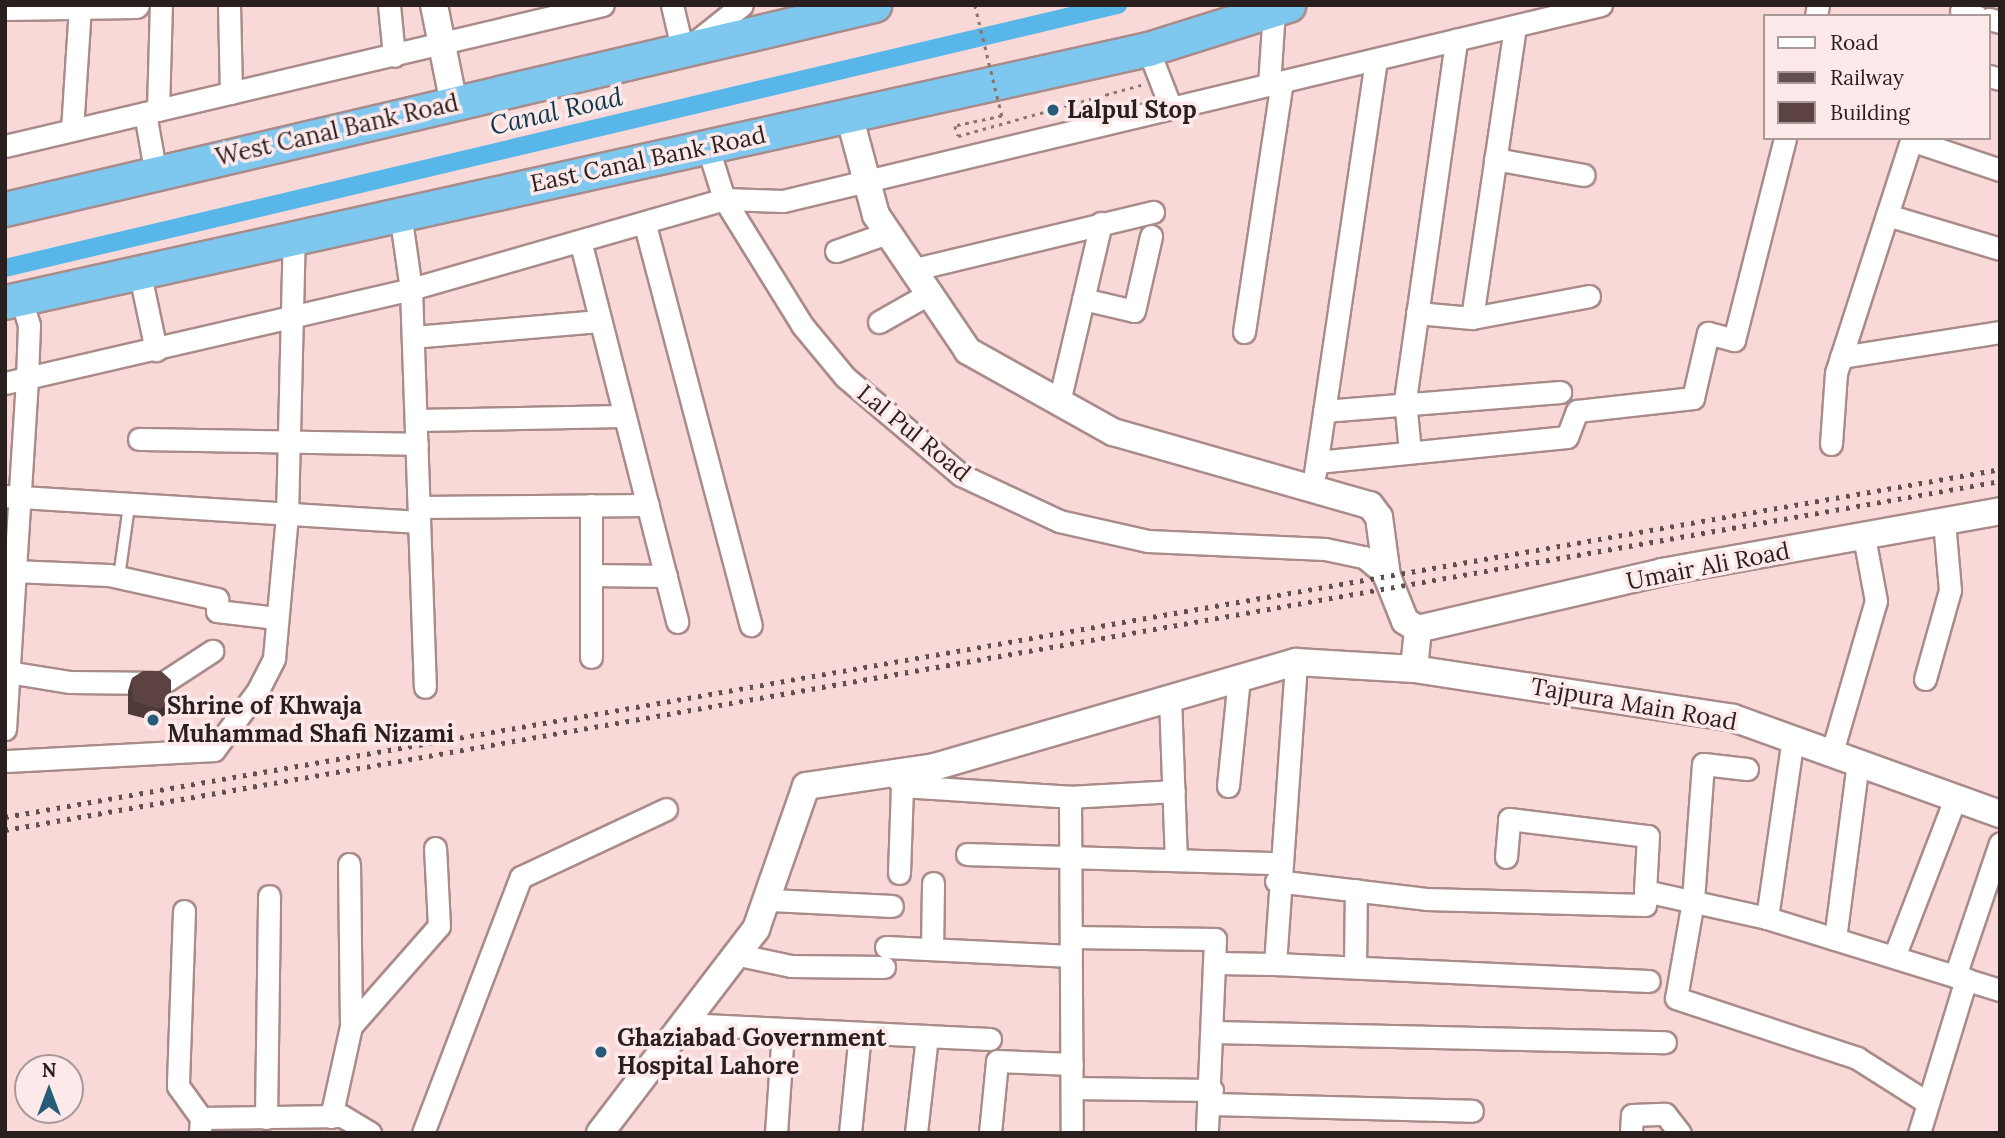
<!DOCTYPE html>
<style>
body{margin:0}
#map{position:relative;width:2005px;height:1138px;overflow:hidden;background:#f9d8d8;font-family:Lora,serif}
div>[style]{position:absolute}
.canal>*{height:18px;margin:-9px;padding:0 9px;transform-origin:9px;border-radius:9px;background:#58b7e8}
.path>*{height:2.5px;margin-top:-1.25px;transform-origin:0;background:repeating-linear-gradient(90deg,#8a7474 0 3.5px,transparent 0 8.5px)}
.roads{filter:drop-shadow(2px 0 #a98b8a) drop-shadow(-2px 0 #a98b8a) drop-shadow(0 2px #a98b8a) drop-shadow(0 -2px #a98b8a)}
.service>*{height:10px;margin:-5px;padding:0 5px;transform-origin:5px;border-radius:5px;background:#fff}
.minor>*{height:21px;margin:-10.5px;padding:0 10.5px;transform-origin:10.5px;border-radius:10.5px;background:#fff}
.tertiary>*{height:26px;margin:-13px;padding:0 13px;transform-origin:13px;border-radius:13px;background:#fff}
.trunk>*{height:33px;margin:-16.5px;padding:0 16.5px;transform-origin:16.5px;border-radius:16.5px;background:#7ec8f0}
.rail>*{height:5px;margin-top:-2.5px;transform-origin:0;background:repeating-linear-gradient(90deg,#615050 0 3.5px,transparent 0 10.5px)}
.path-bridge>*{height:2.5px;margin-top:-1.25px;transform-origin:0;background:repeating-linear-gradient(90deg,#8a7474 0 3.5px,transparent 0 8.5px)}
.wall>*{inset:0;background:#503939}
.shaded-wall>*{inset:0;background:#412e2e}
.building>*{inset:0;background:#5d4242}
.dots>*{width:19px;height:19px;translate:-50% -50%;box-sizing:border-box;border:4px solid #fde9e9;border-radius:50%}
span{translate:-50% -50%;white-space:nowrap;text-align:center;line-height:1.15;-webkit-text-stroke:7px #fde9e9;paint-order:stroke}
.poi-label{font-size:24px;color:#2a1f1f;font-weight:700}
.left{translate:0 -50%;text-align:left}
.street-label{font-size:24px;color:#2a1f1f}
.water-label{font-size:26px;color:#0d374b;font-style:italic}
.frame{position:absolute;inset:0;border:7px solid #2a1f1f;pointer-events:none}
.legend{position:absolute;left:1763px;top:14px;width:228px;height:126px;box-sizing:border-box;background:#fde9e9;border:2px solid #a99898;margin:0;padding:9px 12px;list-style:none;font-size:21px;color:#2a1f1f}
.legend li{display:flex;align-items:center;gap:14px;height:35px}
.legend b{width:35px;border:2px solid #a99898}
.north{position:absolute;left:14px;top:1054px;width:70px;height:70px;box-sizing:border-box;background:#fde9e9;border:2px solid #a99898;border-radius:50%;rotate:0deg;font-size:19px;font-weight:700;line-height:28px;text-align:center;color:#2a1f1f}
.north::after{content:'';display:block;margin:auto;width:24px;height:32px;background:#265c77;clip-path:polygon(50% 0,100% 100%,50% 72%,0 100%)}
</style>
<div id="map">
<div class="canal">
<i style="left:5px;top:268px;width:1144px;rotate:-13.3deg"></i>
</div>
<div class="path">
<i style="left:1002px;top:116px;width:48px;rotate:168deg"></i>
<i style="left:955px;top:126px;width:10px;rotate:73deg"></i>
<i style="left:958px;top:136px;width:190px;rotate:-15.6deg"></i>
</div>
<div class="roads">
<div class="service">
<i style="left:119px;top:577px;width:72px;rotate:-82deg"></i>
</div>
<div class="minor">
<i style="left:229px;top:5px;width:88px;rotate:88.7deg"></i>
<i style="left:389px;top:5px;width:51px;rotate:84.4deg"></i>
<i style="left:672px;top:5px;width:48px;rotate:76.8deg"></i>
<i style="left:683px;top:52px;width:75px;rotate:-38.5deg"></i>
<i style="left:1961px;top:11px;width:16px;rotate:18deg"></i>
<i style="left:1816px;top:16px;width:11px;rotate:-80deg"></i>
<i style="left:1989px;top:19px;width:11px;rotate:15deg"></i>
<i style="left:1148px;top:49px;width:63px;rotate:68.7deg"></i>
<i style="left:1989px;top:76px;width:11px;rotate:15deg"></i>
<i style="left:1269px;top:85px;width:76px;rotate:-86.2deg"></i>
<i style="left:158px;top:110px;width:105px;rotate:-88.4deg"></i>
<i style="left:145px;top:113px;width:58px;rotate:80deg"></i>
<i style="left:72px;top:130px;width:125px;rotate:-86.3deg"></i>
<i style="left:1911px;top:140px;width:94px;rotate:18.6deg"></i>
<i style="left:707px;top:145px;width:57px;rotate:72.5deg"></i>
<i style="left:724px;top:199px;width:148px;rotate:58.2deg"></i>
<i style="left:802px;top:325px;width:67px;rotate:50.4deg"></i>
<i style="left:845px;top:377px;width:152px;rotate:40.2deg"></i>
<i style="left:961px;top:475px;width:108px;rotate:25.1deg"></i>
<i style="left:1059px;top:521px;width:91px;rotate:12.7deg"></i>
<i style="left:1148px;top:541px;width:177px;rotate:2.6deg"></i>
<i style="left:1325px;top:549px;width:40px;rotate:12deg"></i>
<i style="left:1364px;top:557px;width:30px;rotate:40deg"></i>
<i style="left:5px;top:146px;width:614px;rotate:-13.27deg"></i>
<i style="left:1495px;top:159px;width:90px;rotate:10.2deg"></i>
<i style="left:400px;top:213px;width:77px;rotate:81.8deg"></i>
<i style="left:411px;top:289px;width:398px;rotate:88deg"></i>
<i style="left:1887px;top:215px;width:118px;rotate:16.7deg"></i>
<i style="left:645px;top:225px;width:414px;rotate:75.2deg"></i>
<i style="left:581px;top:244px;width:390px;rotate:75.7deg"></i>
<i style="left:836px;top:251px;width:54px;rotate:-19.4deg"></i>
<i style="left:139px;top:270px;width:82px;rotate:78deg"></i>
<i style="left:911px;top:270px;width:249px;rotate:-13.5deg"></i>
<i style="left:1083px;top:299px;width:52px;rotate:13.2deg"></i>
<i style="left:1134px;top:311px;width:77px;rotate:-77.2deg"></i>
<i style="left:1417px;top:313px;width:55px;rotate:5.2deg"></i>
<i style="left:1472px;top:318px;width:119px;rotate:-10.6deg"></i>
<i style="left:1472px;top:318px;width:295px;rotate:-81.6deg"></i>
<i style="left:879px;top:322px;width:56px;rotate:-29.7deg"></i>
<i style="left:1244px;top:332px;width:253px;rotate:-81.4deg"></i>
<i style="left:413px;top:337px;width:188px;rotate:-4.9deg"></i>
<i style="left:1841px;top:357px;width:161px;rotate:-8.9deg"></i>
<i style="left:5px;top:383px;width:417px;rotate:-13deg"></i>
<i style="left:411px;top:289px;width:326px;rotate:-16deg"></i>
<i style="left:724px;top:199px;width:59px;rotate:1.9deg"></i>
<i style="left:783px;top:201px;width:841px;rotate:-13.47deg"></i>
<i style="left:1059px;top:402px;width:184px;rotate:-76.8deg"></i>
<i style="left:1324px;top:411px;width:237px;rotate:-4.6deg"></i>
<i style="left:416px;top:420px;width:208px;rotate:-1.1deg"></i>
<i style="left:139px;top:439px;width:278px;rotate:1deg"></i>
<i style="left:1831px;top:444px;width:71px;rotate:-86deg"></i>
<i style="left:1836px;top:373px;width:247px;rotate:-72.1deg"></i>
<i style="left:1410px;top:452px;width:52px;rotate:-95.5deg"></i>
<i style="left:1405px;top:400px;width:364px;rotate:-81.9deg"></i>
<i style="left:1317px;top:462px;width:251px;rotate:-5.7deg"></i>
<i style="left:1567px;top:437px;width:28px;rotate:-69deg"></i>
<i style="left:1577px;top:411px;width:117px;rotate:-6.4deg"></i>
<i style="left:1693px;top:398px;width:67px;rotate:-77deg"></i>
<i style="left:1708px;top:333px;width:27px;rotate:15deg"></i>
<i style="left:1734px;top:340px;width:208px;rotate:-75.8deg"></i>
<i style="left:1315px;top:473px;width:418px;rotate:-81.6deg"></i>
<i style="left:5px;top:496px;width:415px;rotate:3.6deg"></i>
<i style="left:591px;top:505px;width:152px;rotate:90deg"></i>
<i style="left:419px;top:507px;width:229px;rotate:-0.5deg"></i>
<i style="left:13px;top:571px;width:96px;rotate:2.4deg"></i>
<i style="left:109px;top:575px;width:111px;rotate:12.5deg"></i>
<i style="left:217px;top:599px;width:12px;rotate:90deg"></i>
<i style="left:217px;top:611px;width:60px;rotate:6.7deg"></i>
<i style="left:591px;top:575px;width:75px;rotate:0.8deg"></i>
<i style="left:8px;top:672px;width:63px;rotate:9.2deg"></i>
<i style="left:70px;top:682px;width:93px;rotate:0.6deg"></i>
<i style="left:163px;top:683px;width:59px;rotate:-33.1deg"></i>
<i style="left:1925px;top:679px;width:92px;rotate:-74.3deg"></i>
<i style="left:1950px;top:590px;width:68px;rotate:-95deg"></i>
<i style="left:1170px;top:698px;width:161px;rotate:87.9deg"></i>
<i style="left:5px;top:729px;width:351px;rotate:-86.4deg"></i>
<i style="left:27px;top:379px;width:54px;rotate:-87.9deg"></i>
<i style="left:29px;top:325px;width:28px;rotate:-107deg"></i>
<i style="left:1832px;top:752px;width:157px;rotate:-73.8deg"></i>
<i style="left:1876px;top:601px;width:65px;rotate:-100.6deg"></i>
<i style="left:5px;top:761px;width:209px;rotate:-3deg"></i>
<i style="left:214px;top:750px;width:74px;rotate:-53.7deg"></i>
<i style="left:258px;top:690px;width:36px;rotate:-63deg"></i>
<i style="left:274px;top:658px;width:143px;rotate:-84.8deg"></i>
<i style="left:287px;top:516px;width:280px;rotate:-88.6deg"></i>
<i style="left:1747px;top:769px;width:44px;rotate:-173.5deg"></i>
<i style="left:1703px;top:764px;width:137px;rotate:94.2deg"></i>
<i style="left:1693px;top:901px;width:98px;rotate:99.9deg"></i>
<i style="left:1676px;top:998px;width:191px;rotate:18.3deg"></i>
<i style="left:1857px;top:1058px;width:84px;rotate:32.4deg"></i>
<i style="left:895px;top:774px;width:14px;rotate:60deg"></i>
<i style="left:902px;top:786px;width:168px;rotate:3.7deg"></i>
<i style="left:1070px;top:797px;width:336px;rotate:89.7deg"></i>
<i style="left:1228px;top:786px;width:109px;rotate:-84.2deg"></i>
<i style="left:1070px;top:797px;width:104px;rotate:-3.3deg"></i>
<i style="left:967px;top:854px;width:310px;rotate:1.7deg"></i>
<i style="left:1506px;top:857px;width:38px;rotate:-85deg"></i>
<i style="left:1509px;top:819px;width:140px;rotate:7deg"></i>
<i style="left:1648px;top:836px;width:55px;rotate:93.1deg"></i>
<i style="left:899px;top:873px;width:87px;rotate:-88deg"></i>
<i style="left:1276px;top:881px;width:151px;rotate:6.8deg"></i>
<i style="left:1426px;top:899px;width:219px;rotate:1.6deg"></i>
<i style="left:1645px;top:905px;width:14px;rotate:-90deg"></i>
<i style="left:1645px;top:891px;width:125px;rotate:12.5deg"></i>
<i style="left:1767px;top:918px;width:244px;rotate:17.2deg"></i>
<i style="left:771px;top:900px;width:121px;rotate:2.8deg"></i>
<i style="left:184px;top:911px;width:175px;rotate:92deg"></i>
<i style="left:178px;top:1086px;width:39px;rotate:54deg"></i>
<i style="left:1767px;top:918px;width:182px;rotate:-81.8deg"></i>
<i style="left:1071px;top:937px;width:144px;rotate:0.8deg"></i>
<i style="left:1215px;top:939px;width:194px;rotate:92.4deg"></i>
<i style="left:1835px;top:939px;width:179px;rotate:-82.6deg"></i>
<i style="left:886px;top:947px;width:185px;rotate:2.8deg"></i>
<i style="left:932px;top:949px;width:66px;rotate:-89.1deg"></i>
<i style="left:739px;top:955px;width:53px;rotate:11.9deg"></i>
<i style="left:791px;top:966px;width:93px;rotate:0.6deg"></i>
<i style="left:1894px;top:957px;width:173px;rotate:-68.9deg"></i>
<i style="left:1215px;top:963px;width:60px;rotate:1deg"></i>
<i style="left:1275px;top:964px;width:303px;rotate:-86deg"></i>
<i style="left:1275px;top:964px;width:374px;rotate:2.6deg"></i>
<i style="left:1355px;top:967px;width:77px;rotate:-89.3deg"></i>
<i style="left:1955px;top:976px;width:140px;rotate:-71.3deg"></i>
<i style="left:684px;top:1024px;width:243px;rotate:2.8deg"></i>
<i style="left:927px;top:1036px;width:98px;rotate:96.5deg"></i>
<i style="left:351px;top:1026px;width:133px;rotate:-48.7deg"></i>
<i style="left:439px;top:926px;width:78px;rotate:-92.9deg"></i>
<i style="left:1213px;top:1032px;width:452px;rotate:1.3deg"></i>
<i style="left:925px;top:1036px;width:65px;rotate:2.6deg"></i>
<i style="left:1072px;top:1088px;width:140px;rotate:0.8deg"></i>
<i style="left:1212px;top:1104px;width:260px;rotate:1.5deg"></i>
<i style="left:331px;top:1117px;width:93px;rotate:-77.6deg"></i>
<i style="left:351px;top:1026px;width:162px;rotate:-90.7deg"></i>
<i style="left:266px;top:1118px;width:222px;rotate:-89.2deg"></i>
<i style="left:200px;top:1132px;width:14px;rotate:-86deg"></i>
<i style="left:201px;top:1118px;width:141px;rotate:-0.8deg"></i>
<i style="left:342px;top:1116px;width:33px;rotate:31deg"></i>
<i style="left:423px;top:1133px;width:274px;rotate:-69.1deg"></i>
<i style="left:521px;top:877px;width:160px;rotate:-25.1deg"></i>
<i style="left:776px;top:1133px;width:104px;rotate:-86.1deg"></i>
<i style="left:850px;top:1133px;width:100px;rotate:-84.3deg"></i>
<i style="left:990px;top:1133px;width:72px;rotate:-84.4deg"></i>
<i style="left:997px;top:1061px;width:75px;rotate:2.3deg"></i>
<i style="left:1631px;top:1133px;width:18px;rotate:-87deg"></i>
<i style="left:1632px;top:1115px;width:33px;rotate:-2deg"></i>
<i style="left:1665px;top:1114px;width:24px;rotate:52deg"></i>
<i style="left:1919px;top:1133px;width:161px;rotate:-73deg"></i>
</div>
<div class="tertiary">
<i style="left:434px;top:5px;width:101px;rotate:78.6deg"></i>
<i style="left:5px;top:7px;width:131px;rotate:-0.9deg"></i>
<i style="left:849px;top:115px;width:104px;rotate:74.9deg"></i>
<i style="left:876px;top:215px;width:164px;rotate:55.9deg"></i>
<i style="left:968px;top:351px;width:166px;rotate:29.2deg"></i>
<i style="left:1113px;top:432px;width:267px;rotate:15.9deg"></i>
<i style="left:1370px;top:505px;width:15px;rotate:53deg"></i>
<i style="left:1379px;top:517px;width:60px;rotate:82.3deg"></i>
<i style="left:1387px;top:576px;width:48px;rotate:68.2deg"></i>
<i style="left:1405px;top:621px;width:15px;rotate:32deg"></i>
<i style="left:1418px;top:629px;width:40px;rotate:95.7deg"></i>
<i style="left:1418px;top:629px;width:251px;rotate:-13.1deg"></i>
<i style="left:1662px;top:572px;width:343px;rotate:-10.2deg"></i>
<i style="left:600px;top:1133px;width:257px;rotate:-52.6deg"></i>
<i style="left:756px;top:929px;width:151px;rotate:-70.7deg"></i>
<i style="left:806px;top:786px;width:129px;rotate:-8.4deg"></i>
<i style="left:934px;top:767px;width:377px;rotate:-16.2deg"></i>
<i style="left:1296px;top:662px;width:118px;rotate:3.4deg"></i>
<i style="left:1414px;top:669px;width:323px;rotate:8.7deg"></i>
<i style="left:1733px;top:718px;width:284px;rotate:19.8deg"></i>
</div>
<div class="trunk">
<i style="left:5px;top:209px;width:893px;rotate:-13.21deg"></i>
<i style="left:5px;top:302px;width:1171px;rotate:-12.48deg"></i>
<i style="left:1148px;top:49px;width:147px;rotate:-17.4deg"></i>
</div>
</div>
<div class="rail">
<i style="left:5px;top:817px;width:2025px;rotate:-9.89deg"></i>
<i style="left:5px;top:830px;width:2025px;rotate:-9.92deg"></i>
</div>
<div class="path-bridge">
<i style="left:975px;top:5px;width:114px;rotate:76.3deg"></i>
</div>
<div class="wall">
<i style="clip-path:polygon(132px 678px,171px 702px,166px 714px,155px 721px,128px 714px,128px 691px)"></i>
</div>
<div class="shaded-wall">
<i style="clip-path:polygon(171px 702px,166px 714px,155px 721px,160px 709px)"></i>
</div>
<div class="building">
<i style="clip-path:polygon(143px 671px,161px 671px,171px 680px,171px 702px,160px 709px,133px 701px,132px 678px)"></i>
</div>
<div class="dots">
<i style="left:1053px;top:110px;background:#265c77"></i>
<i style="left:153px;top:720px;background:#265c77"></i>
<i style="left:601px;top:1052px;background:#265c77"></i>
</div>
<div class="poi-label">
<span class="left" style="left:1067px;top:110px">Lalpul Stop</span>
<span class="left" style="left:167px;top:720px">Shrine of Khwaja<br>Muhammad Shafi Nizami</span>
<span class="left" style="left:617px;top:1052px">Ghaziabad Government<br>Hospital Lahore</span>
</div>
<div class="street-label">
<span style="left:337px;top:130px;rotate:-13deg">West Canal Bank Road</span>
<span style="left:648px;top:159px;rotate:-12deg">East Canal Bank Road</span>
<span style="left:914px;top:433px;rotate:39deg">Lal Pul Road</span>
<span style="left:1708px;top:566px;rotate:-11deg">Umair Ali Road</span>
<span style="left:1634px;top:704px;rotate:10deg">Tajpura Main Road</span>
</div>
<div class="water-label">
<span style="left:556px;top:111px;rotate:-13deg">Canal Road</span>
</div>
<div class="frame"></div>
<ul class="legend">
<li><b style="height:9px;background:#fff"></b>Road</li>
<li><b style="height:9px;background:#615050"></b>Railway</li>
<li><b style="height:19px;background:#5d4242"></b>Building</li>
</ul>
<div class="north">N</div>
</div>
